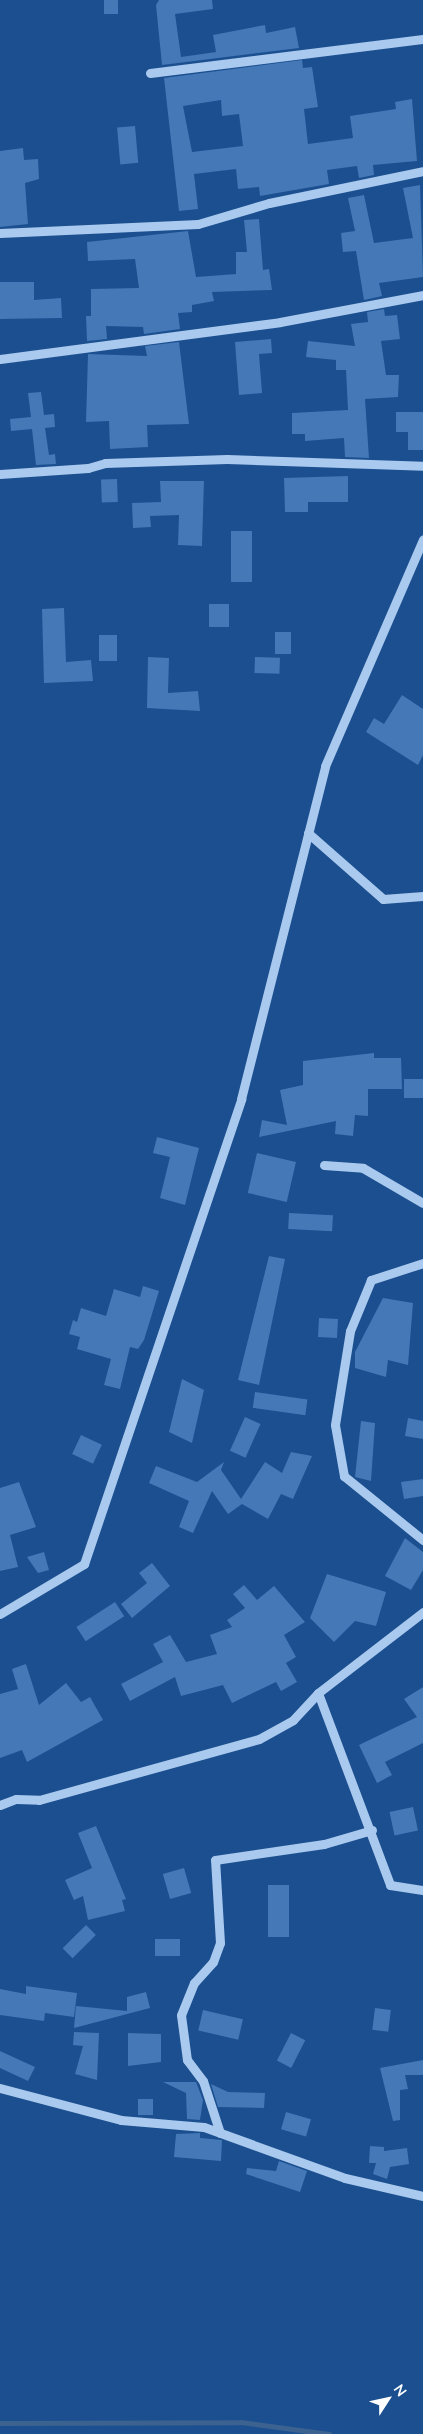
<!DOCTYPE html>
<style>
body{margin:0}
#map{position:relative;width:423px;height:2434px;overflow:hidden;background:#1b4f8f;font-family:Lato,sans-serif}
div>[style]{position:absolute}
.stream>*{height:5px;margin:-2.5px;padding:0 2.5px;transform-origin:2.5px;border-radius:2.5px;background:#3c6290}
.building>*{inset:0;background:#4478b7;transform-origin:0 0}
.minor>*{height:9px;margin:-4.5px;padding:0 4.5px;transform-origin:4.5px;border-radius:4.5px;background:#a9c9ee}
span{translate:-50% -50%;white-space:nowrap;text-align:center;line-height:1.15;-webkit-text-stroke:4px #1b4f8f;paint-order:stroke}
.north{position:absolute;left:363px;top:2374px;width:50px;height:50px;-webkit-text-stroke:4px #1b4f8f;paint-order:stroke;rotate:55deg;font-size:14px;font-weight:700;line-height:20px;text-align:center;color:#fff}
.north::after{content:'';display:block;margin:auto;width:18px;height:22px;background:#fff;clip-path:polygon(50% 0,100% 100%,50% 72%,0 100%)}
</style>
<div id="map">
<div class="stream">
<i style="left:0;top:2423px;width:241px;rotate:-0.2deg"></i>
<i style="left:241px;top:2422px;width:89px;rotate:7.8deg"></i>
</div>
<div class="building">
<i style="left:104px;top:0;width:14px;height:14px"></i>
<i style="clip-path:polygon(159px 0,212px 0,213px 9px,175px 14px,181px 57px,216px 52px,213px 35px,265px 25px,266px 33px,295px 27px,299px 48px,162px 65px,156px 5px)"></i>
<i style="clip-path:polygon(evenodd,302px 60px,303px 68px,312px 67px,318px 107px,304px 109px,308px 144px,353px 138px,350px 116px,396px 109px,395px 102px,412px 99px,417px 161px,373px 165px,374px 175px,359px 178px,357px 166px,327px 170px,329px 184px,260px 196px,259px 187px,238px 189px,236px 169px,194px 174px,198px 209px,179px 211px,164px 78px,302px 60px,221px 100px,222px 116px,239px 114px,243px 146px,192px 152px,183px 106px,221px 100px)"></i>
<i style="left:135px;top:126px;width:37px;height:18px;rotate:85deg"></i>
<i style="clip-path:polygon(23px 148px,24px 160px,38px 159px,39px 179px,25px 183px,28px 224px,0 227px,0 151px)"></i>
<i style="clip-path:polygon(420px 185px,423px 277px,379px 283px,382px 296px,364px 300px,356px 251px,343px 252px,341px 233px,355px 231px,348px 198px,364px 195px,374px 243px,413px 238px,403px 188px)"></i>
<i style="clip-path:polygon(259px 219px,263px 270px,269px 269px,272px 290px,212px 292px,214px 301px,192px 305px,192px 312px,178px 313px,180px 329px,144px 334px,143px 327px,106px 326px,107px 339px,87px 341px,86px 316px,91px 316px,91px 289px,139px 288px,135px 259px,88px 261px,87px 242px,188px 231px,196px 277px,236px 274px,236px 252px,247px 252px,244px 220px)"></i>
<i style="clip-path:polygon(0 282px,34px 282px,34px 300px,61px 298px,62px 318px,0 319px)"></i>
<i style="clip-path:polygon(384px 309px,385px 316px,397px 315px,400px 339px,381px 341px,386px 375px,399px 375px,398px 397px,365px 399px,369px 458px,345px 457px,344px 438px,305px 441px,305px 434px,292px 434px,292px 413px,348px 410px,346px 370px,336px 370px,336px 360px,306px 357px,308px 341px,355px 346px,351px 324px,368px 322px,367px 312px)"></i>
<i style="clip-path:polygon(271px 339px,272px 353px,259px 354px,262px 393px,239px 395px,235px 342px)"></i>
<i style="clip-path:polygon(179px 342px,189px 424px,147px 425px,148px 447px,110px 449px,109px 421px,86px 422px,88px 354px,147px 356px,145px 346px)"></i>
<i style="clip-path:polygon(41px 392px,44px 415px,54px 414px,55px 427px,45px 428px,49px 455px,55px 454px,56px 464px,36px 465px,32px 429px,11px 431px,10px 419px,31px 417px,28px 393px)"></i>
<i style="clip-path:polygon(396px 412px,423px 412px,423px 450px,408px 450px,408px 432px,396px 432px)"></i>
<i style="clip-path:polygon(348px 476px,348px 502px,308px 502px,308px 512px,285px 512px,284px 478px)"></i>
<i style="left:117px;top:479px;width:23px;height:16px;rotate:88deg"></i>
<i style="clip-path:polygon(160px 481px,204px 481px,202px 546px,178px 545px,179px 515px,150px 516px,151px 527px,133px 528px,132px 503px,161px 502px)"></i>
<i style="left:231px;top:531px;width:21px;height:51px"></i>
<i style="left:209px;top:604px;width:20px;height:23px"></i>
<i style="clip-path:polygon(64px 608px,66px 662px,91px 660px,93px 681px,44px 683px,42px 609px)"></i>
<i style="left:275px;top:632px;width:16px;height:22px"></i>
<i style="left:99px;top:635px;width:18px;height:26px"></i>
<i style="clip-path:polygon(148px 657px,169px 658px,168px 693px,198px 691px,200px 711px,147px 708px)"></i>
<i style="left:255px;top:657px;width:25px;height:16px;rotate:2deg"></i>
<i style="clip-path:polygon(402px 695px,423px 709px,423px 755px,418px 765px,366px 732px,374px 718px,384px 724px)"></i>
<i style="clip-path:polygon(374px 1053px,374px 1058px,401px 1058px,402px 1089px,368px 1089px,368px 1116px,355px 1115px,353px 1136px,335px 1134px,336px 1121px,259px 1137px,262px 1120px,287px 1125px,280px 1090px,303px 1085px,303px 1061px)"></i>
<i style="left:423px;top:1079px;width:19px;height:19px;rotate:90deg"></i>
<i style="clip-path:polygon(157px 1137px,199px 1148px,185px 1205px,160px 1198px,170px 1157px,153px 1153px)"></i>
<i style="left:257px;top:1153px;width:40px;height:41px;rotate:13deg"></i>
<i style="left:289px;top:1213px;width:44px;height:16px;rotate:3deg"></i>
<i style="clip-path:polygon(269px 1256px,285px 1259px,259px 1385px,238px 1380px)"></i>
<i style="clip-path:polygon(143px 1286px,159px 1291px,144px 1340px,138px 1349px,130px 1347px,120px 1389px,104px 1385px,111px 1359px,77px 1349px,80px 1337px,69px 1334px,73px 1320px,77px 1322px,81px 1308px,106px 1316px,114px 1289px,140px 1297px)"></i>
<i style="clip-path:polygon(383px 1298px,413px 1303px,408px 1365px,388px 1360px,386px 1377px,355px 1368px,355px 1352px)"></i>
<i style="left:319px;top:1318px;width:19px;height:19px;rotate:3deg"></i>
<i style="clip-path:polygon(182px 1379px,204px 1390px,192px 1443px,169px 1432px)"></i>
<i style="left:255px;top:1392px;width:53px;height:16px;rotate:8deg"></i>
<i style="left:245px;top:1417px;width:17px;height:37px;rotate:24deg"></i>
<i style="clip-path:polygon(408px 1418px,423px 1421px,423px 1439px,405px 1436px)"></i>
<i style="clip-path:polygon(361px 1421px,375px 1423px,371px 1481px,355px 1477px)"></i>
<i style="left:81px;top:1435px;width:23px;height:21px;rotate:25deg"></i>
<i style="clip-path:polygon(291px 1452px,312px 1456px,293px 1499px,281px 1494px,268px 1519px,242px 1504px,228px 1514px,212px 1491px,193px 1533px,179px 1527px,189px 1501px,149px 1483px,156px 1466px,197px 1482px,224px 1462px,221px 1470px,241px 1499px,265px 1462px,282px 1473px)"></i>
<i style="clip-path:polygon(423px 1479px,423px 1496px,404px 1499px,401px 1482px)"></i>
<i style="clip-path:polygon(19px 1482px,36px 1527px,10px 1535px,18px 1567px,0 1571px,0 1488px)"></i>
<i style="clip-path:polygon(405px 1538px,423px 1552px,423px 1570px,411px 1590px,385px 1576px)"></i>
<i style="clip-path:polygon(44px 1552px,49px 1570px,38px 1573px,27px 1557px)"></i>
<i style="clip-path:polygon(152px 1563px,170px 1586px,132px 1618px,121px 1604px,147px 1583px,139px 1573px)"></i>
<i style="clip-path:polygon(327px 1574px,386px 1592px,376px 1626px,355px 1621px,334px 1642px,310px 1618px)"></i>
<i style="clip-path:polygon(244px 1585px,257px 1600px,274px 1586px,305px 1622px,284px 1635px,296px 1657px,286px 1663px,297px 1682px,281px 1691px,276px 1682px,232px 1703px,223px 1685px,181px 1696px,175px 1677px,130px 1701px,121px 1684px,163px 1662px,153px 1644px,170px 1635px,186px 1662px,217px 1654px,210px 1635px,232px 1627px,227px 1620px,245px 1608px,233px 1594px)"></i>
<i style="left:115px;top:1602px;width:17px;height:46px;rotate:57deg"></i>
<i style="clip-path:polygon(26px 1664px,39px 1705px,66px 1683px,81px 1702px,90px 1697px,103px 1720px,27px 1762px,22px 1750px,0 1758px,0 1694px,18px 1689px,12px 1669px)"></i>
<i style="clip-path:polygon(423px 1687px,423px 1743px,385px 1762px,392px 1775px,377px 1783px,359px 1745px,417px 1717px,404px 1699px)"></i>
<i style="left:413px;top:1807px;width:24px;height:24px;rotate:78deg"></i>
<i style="clip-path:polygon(96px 1826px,126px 1899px,122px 1900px,125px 1911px,88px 1920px,83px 1896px,74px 1900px,65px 1880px,92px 1868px,78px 1833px)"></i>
<i style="left:184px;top:1868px;width:26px;height:22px;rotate:74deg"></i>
<i style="left:268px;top:1885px;width:21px;height:52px"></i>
<i style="left:86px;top:1925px;width:14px;height:33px;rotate:45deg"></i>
<i style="left:155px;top:1939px;width:25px;height:17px"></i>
<i style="clip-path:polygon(26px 1986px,77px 1993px,74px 2017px,45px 2013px,44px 2021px,0 2015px,0 1989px,26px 1994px)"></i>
<i style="clip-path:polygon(146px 1992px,150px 2008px,74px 2028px,76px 2006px,127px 2011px,127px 1997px)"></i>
<i style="left:375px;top:2008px;width:16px;height:22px;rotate:7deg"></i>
<i style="left:203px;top:2010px;width:41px;height:21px;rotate:13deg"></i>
<i style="clip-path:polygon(74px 2032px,99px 2033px,97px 2080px,75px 2074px,83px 2046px,73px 2045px)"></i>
<i style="clip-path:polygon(128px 2033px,161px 2034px,161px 2062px,128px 2066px)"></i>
<i style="left:291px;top:2033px;width:16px;height:31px;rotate:27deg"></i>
<i style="clip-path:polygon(0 2051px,35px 2067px,28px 2081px,0 2068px)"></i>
<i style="clip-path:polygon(423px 2060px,423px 2075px,405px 2075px,408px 2089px,400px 2090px,400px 2120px,393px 2121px,380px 2068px)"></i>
<i style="clip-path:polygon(163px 2082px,196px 2082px,203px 2100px,200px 2120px,187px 2119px,186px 2093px)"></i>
<i style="clip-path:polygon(211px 2084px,228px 2092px,265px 2093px,264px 2108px,218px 2107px)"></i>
<i style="left:138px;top:2099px;width:15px;height:16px"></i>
<i style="left:286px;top:2112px;width:26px;height:18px;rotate:16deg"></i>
<i style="clip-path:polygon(200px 2133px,200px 2138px,222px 2140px,221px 2161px,174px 2157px,176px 2134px)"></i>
<i style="clip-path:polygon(370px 2146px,384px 2147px,384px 2151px,407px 2148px,409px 2164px,390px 2167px,387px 2179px,373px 2174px,376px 2163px,369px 2163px)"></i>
<i style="clip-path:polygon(279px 2161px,307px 2171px,300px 2192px,246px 2174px,247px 2168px,276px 2171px)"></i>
</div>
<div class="minor">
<i style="left:150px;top:73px;width:275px;rotate:-7.1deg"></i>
<i style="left:0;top:233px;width:198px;rotate:-2.6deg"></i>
<i style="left:198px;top:224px;width:74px;rotate:-16.5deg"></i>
<i style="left:269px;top:203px;width:157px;rotate:-11.7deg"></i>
<i style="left:0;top:359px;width:282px;rotate:-7.5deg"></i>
<i style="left:280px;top:322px;width:146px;rotate:-10.7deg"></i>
<i style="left:0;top:474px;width:88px;rotate:-3.9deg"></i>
<i style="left:88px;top:468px;width:18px;rotate:-16deg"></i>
<i style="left:105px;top:463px;width:122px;rotate:-1.9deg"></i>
<i style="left:227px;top:459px;width:196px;rotate:2deg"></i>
<i style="left:308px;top:833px;width:100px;rotate:41.3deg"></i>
<i style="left:383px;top:899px;width:40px;rotate:-4.3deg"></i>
<i style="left:324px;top:1165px;width:39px;rotate:4deg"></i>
<i style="left:363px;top:1168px;width:69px;rotate:30.3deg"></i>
<i style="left:423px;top:1263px;width:55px;rotate:161.9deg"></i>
<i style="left:371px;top:1280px;width:55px;rotate:112.4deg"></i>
<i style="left:350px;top:1331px;width:95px;rotate:99.1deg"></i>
<i style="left:335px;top:1425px;width:52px;rotate:80deg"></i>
<i style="left:344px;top:1476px;width:102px;rotate:39deg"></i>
<i style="left:0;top:1614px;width:98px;rotate:-30.8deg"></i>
<i style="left:84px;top:1564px;width:491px;rotate:-71.3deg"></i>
<i style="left:241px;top:1099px;width:343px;rotate:-75.8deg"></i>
<i style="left:325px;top:766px;width:247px;rotate:-66.6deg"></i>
<i style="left:318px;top:1693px;width:205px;rotate:69.4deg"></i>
<i style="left:390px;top:1885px;width:33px;rotate:9deg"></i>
<i style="left:0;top:1805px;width:17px;rotate:-21deg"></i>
<i style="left:16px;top:1799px;width:23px;rotate:2deg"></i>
<i style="left:39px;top:1800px;width:228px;rotate:-15.5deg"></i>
<i style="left:259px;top:1739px;width:39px;rotate:-29deg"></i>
<i style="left:293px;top:1720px;width:37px;rotate:-47deg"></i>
<i style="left:318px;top:1693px;width:133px;rotate:-37.6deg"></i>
<i style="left:0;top:2088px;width:125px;rotate:14.8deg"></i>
<i style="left:121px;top:2120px;width:83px;rotate:4.8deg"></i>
<i style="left:204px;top:2127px;width:150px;rotate:19.9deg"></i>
<i style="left:345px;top:2178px;width:80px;rotate:13deg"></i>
<i style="left:220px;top:2133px;width:55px;rotate:-108.1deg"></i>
<i style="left:203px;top:2081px;width:26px;rotate:-127deg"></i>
<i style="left:187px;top:2060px;width:45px;rotate:-97.6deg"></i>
<i style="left:181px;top:2015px;width:35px;rotate:-68deg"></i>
<i style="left:194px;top:1983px;width:28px;rotate:-48deg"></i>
<i style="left:213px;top:1962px;width:20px;rotate:-70deg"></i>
<i style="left:220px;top:1943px;width:83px;rotate:-93.4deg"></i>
<i style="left:215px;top:1860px;width:110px;rotate:-8.4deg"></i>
<i style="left:324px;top:1844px;width:50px;rotate:-16.3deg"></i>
</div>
<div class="north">N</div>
</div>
